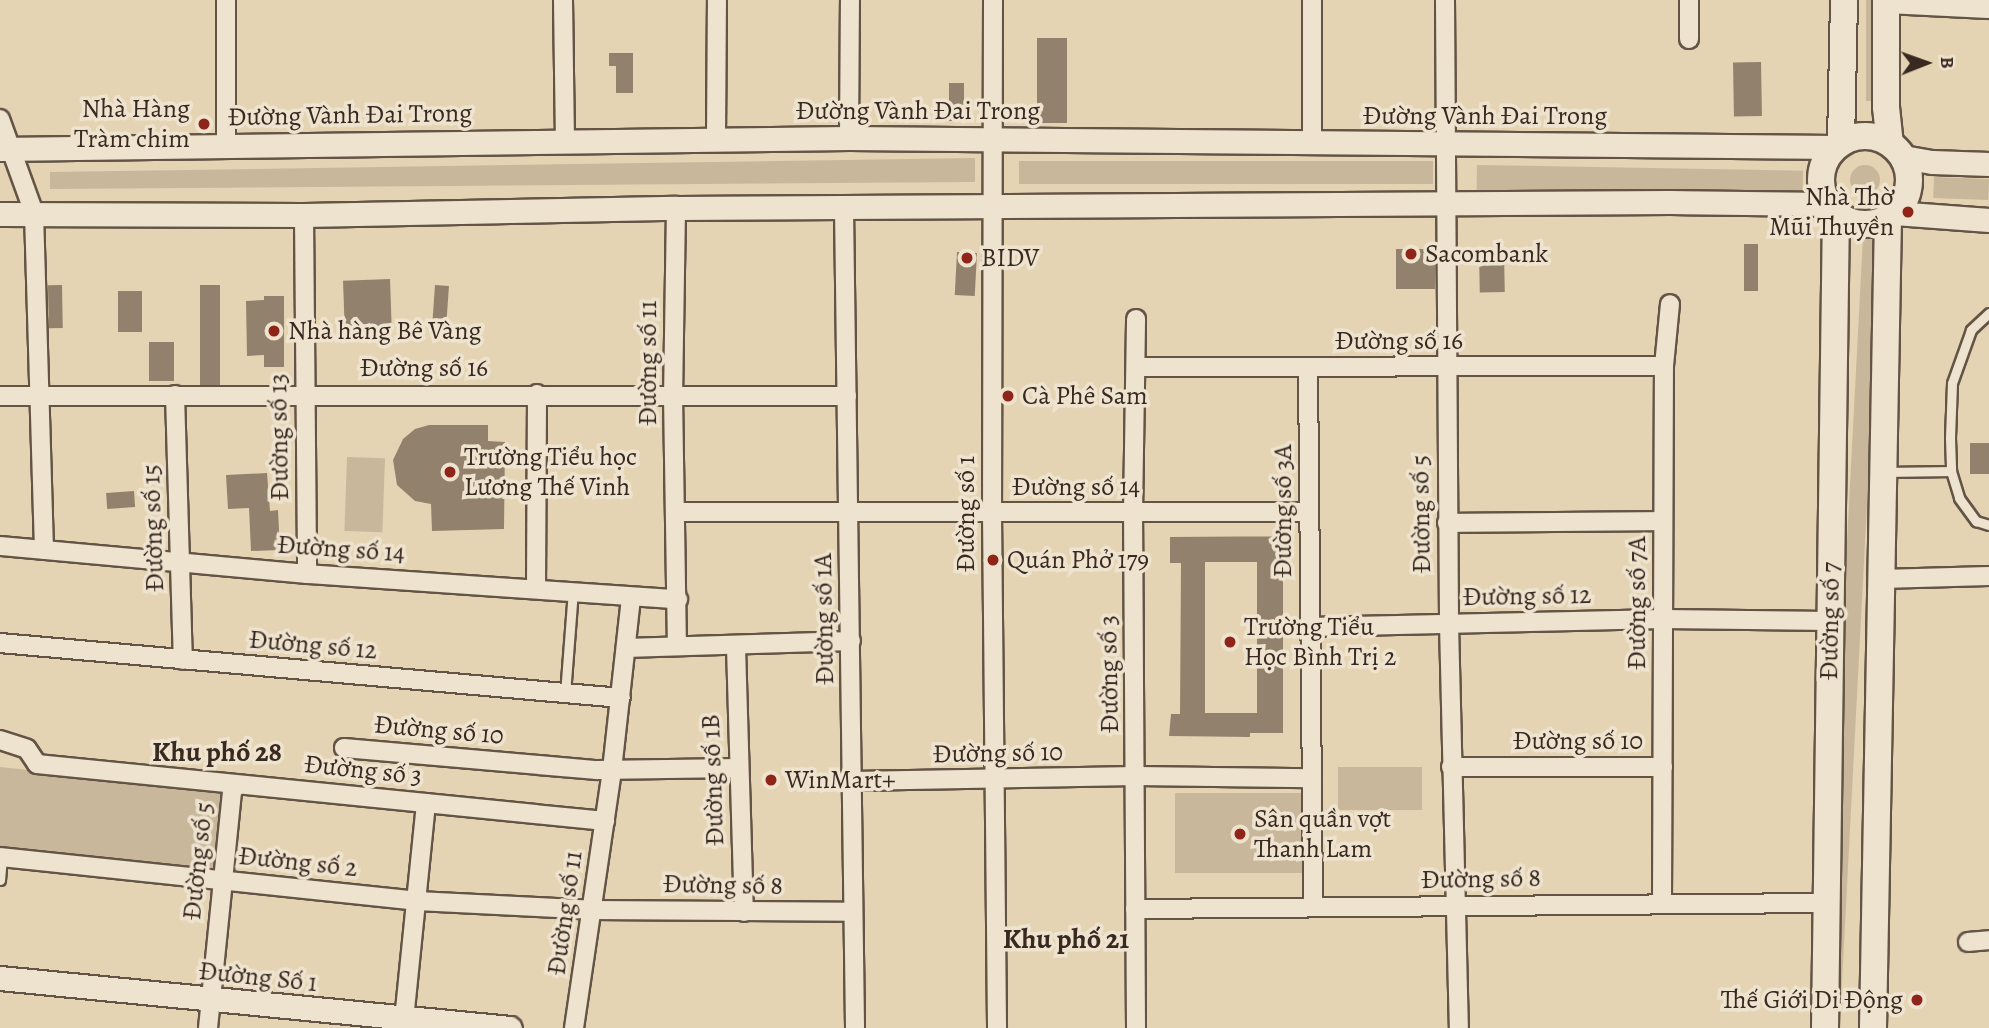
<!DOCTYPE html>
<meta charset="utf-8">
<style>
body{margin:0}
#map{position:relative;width:1989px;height:1028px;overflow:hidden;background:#e5d4b3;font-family:Alegreya,serif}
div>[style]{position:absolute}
.green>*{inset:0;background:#c8b79a;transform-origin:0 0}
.round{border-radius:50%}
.building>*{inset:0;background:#92826d;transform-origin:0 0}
.roads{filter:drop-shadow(2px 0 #635446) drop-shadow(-2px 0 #635446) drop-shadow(0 2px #635446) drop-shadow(0 -2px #635446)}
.service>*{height:9px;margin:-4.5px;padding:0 4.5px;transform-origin:4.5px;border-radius:4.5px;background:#eee3ce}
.minor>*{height:18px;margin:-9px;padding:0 9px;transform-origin:9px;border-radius:9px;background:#eee3ce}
.tertiary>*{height:23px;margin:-11.5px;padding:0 11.5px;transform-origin:11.5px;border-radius:11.5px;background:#eee3ce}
.secondary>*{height:26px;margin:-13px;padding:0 13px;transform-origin:13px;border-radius:13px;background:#eee3ce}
.secondary>.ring{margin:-13px;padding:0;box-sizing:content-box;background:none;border:26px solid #eee3ce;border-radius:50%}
.dots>*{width:19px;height:19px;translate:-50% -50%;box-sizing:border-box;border:4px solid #eee3ce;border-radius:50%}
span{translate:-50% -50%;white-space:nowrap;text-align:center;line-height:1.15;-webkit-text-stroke:7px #eee3ce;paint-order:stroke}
.poi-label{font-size:26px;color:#382921}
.right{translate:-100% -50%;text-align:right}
.left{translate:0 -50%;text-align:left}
.street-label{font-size:26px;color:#382921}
.neighbourhood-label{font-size:28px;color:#382921;font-weight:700}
.north{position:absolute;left:1891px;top:28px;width:70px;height:70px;-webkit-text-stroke:5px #eee3ce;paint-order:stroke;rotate:89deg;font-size:19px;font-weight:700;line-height:28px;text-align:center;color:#382921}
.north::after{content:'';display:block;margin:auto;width:24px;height:32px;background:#382921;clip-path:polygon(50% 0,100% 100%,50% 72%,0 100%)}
</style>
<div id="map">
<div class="green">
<i style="left:1866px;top:0;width:17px;height:101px"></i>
<i style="clip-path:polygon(975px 158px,975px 182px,50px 189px,50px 172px)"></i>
<i style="left:1019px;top:161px;width:414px;height:23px"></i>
<i style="left:1477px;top:165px;width:326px;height:25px;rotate:1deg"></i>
<i class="round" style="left:1850px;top:165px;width:30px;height:30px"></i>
<i style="left:1934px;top:177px;width:55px;height:21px;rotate:2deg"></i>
<i style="left:1863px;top:237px;width:18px;height:767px;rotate:3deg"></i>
<i style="left:347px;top:457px;width:38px;height:74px;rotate:2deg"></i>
<i style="left:0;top:767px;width:225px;height:80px;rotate:6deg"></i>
<i style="left:1422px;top:767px;width:43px;height:84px;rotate:90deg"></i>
<i style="left:1304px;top:793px;width:80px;height:129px;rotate:90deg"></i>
</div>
<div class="building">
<i style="left:1037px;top:38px;width:30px;height:85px"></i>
<i style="clip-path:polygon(609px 53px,633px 53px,633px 93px,616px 93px,616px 66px,609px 66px)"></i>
<i style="left:1761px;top:62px;width:54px;height:28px;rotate:89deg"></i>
<i style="left:949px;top:83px;width:15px;height:38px"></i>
<i style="left:1744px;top:244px;width:14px;height:47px"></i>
<i style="left:1396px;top:249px;width:39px;height:40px"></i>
<i style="left:1504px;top:249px;width:43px;height:25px;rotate:89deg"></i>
<i style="left:957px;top:252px;width:20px;height:43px;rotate:3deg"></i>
<i style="left:390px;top:279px;width:49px;height:47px;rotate:88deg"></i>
<i style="left:62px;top:285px;width:43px;height:14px;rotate:89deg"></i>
<i style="left:200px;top:285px;width:20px;height:100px"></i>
<i style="left:435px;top:285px;width:14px;height:50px;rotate:4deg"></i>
<i style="left:118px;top:291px;width:24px;height:41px"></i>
<i style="clip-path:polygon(264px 296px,284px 296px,284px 367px,264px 367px,264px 355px,247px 356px,246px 301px,264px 300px)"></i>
<i style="left:149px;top:342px;width:25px;height:39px"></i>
<i style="clip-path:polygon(429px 425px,488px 425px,488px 441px,505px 442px,504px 529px,432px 531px,431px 504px,415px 501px,397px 485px,393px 460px,403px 439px,415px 429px)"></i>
<i style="left:1970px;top:443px;width:19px;height:31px"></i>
<i style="clip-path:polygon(267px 473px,270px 511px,278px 510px,280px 550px,251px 551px,249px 508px,228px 509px,226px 475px)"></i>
<i style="left:134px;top:491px;width:16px;height:28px;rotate:86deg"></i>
<i style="clip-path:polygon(evenodd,1291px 536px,1290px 562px,1283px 562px,1283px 733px,1250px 733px,1250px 737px,1169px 736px,1171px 714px,1180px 714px,1181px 563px,1170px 563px,1170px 537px,1291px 536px,1205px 562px,1257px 562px,1257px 713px,1205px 713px,1205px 562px)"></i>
</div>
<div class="roads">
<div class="service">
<i style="left:1989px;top:313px;width:25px;rotate:137deg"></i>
<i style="left:1971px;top:330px;width:56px;rotate:109.7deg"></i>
<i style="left:1952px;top:383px;width:55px;rotate:92.1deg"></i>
<i style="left:1950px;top:438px;width:33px;rotate:88deg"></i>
<i style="left:1951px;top:471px;width:28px;rotate:73deg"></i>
<i style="left:1959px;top:498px;width:29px;rotate:54deg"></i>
<i style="left:1976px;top:521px;width:14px;rotate:17deg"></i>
<i style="left:1886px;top:472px;width:65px;rotate:-0.9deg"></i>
<i style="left:565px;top:694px;width:103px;rotate:-85.6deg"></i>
<i style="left:0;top:880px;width:23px;rotate:-85deg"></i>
</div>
<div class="minor">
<i style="left:563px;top:0;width:140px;rotate:89.2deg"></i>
<i style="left:993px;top:0;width:514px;rotate:90.11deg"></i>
<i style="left:992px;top:514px;width:514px;rotate:89.44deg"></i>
<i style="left:1312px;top:0;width:142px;rotate:90deg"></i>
<i style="left:1445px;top:0;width:624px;rotate:89.63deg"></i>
<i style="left:1449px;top:624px;width:404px;rotate:88.6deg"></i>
<i style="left:1886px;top:4px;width:103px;rotate:2.8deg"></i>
<i style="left:1689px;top:39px;width:39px;rotate:-90deg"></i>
<i style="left:0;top:119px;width:100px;rotate:70.1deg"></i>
<i style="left:34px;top:213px;width:337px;rotate:88.3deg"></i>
<i style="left:716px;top:138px;width:138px;rotate:-89.6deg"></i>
<i style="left:849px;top:138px;width:138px;rotate:-89.6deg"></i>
<i style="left:226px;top:145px;width:145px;rotate:-90deg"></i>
<i style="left:676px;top:208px;width:187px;rotate:90.9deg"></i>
<i style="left:673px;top:395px;width:249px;rotate:89.1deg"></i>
<i style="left:844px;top:208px;width:820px;rotate:89.23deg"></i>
<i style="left:304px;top:215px;width:359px;rotate:89.5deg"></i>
<i style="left:1136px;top:367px;width:528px;rotate:-0.11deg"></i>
<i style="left:1308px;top:367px;width:540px;rotate:89.47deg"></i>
<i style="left:175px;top:395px;width:265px;rotate:88.3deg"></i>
<i style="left:0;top:396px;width:847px"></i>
<i style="left:676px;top:512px;width:633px"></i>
<i style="left:1447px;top:523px;width:216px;rotate:-0.5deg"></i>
<i style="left:0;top:546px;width:308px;rotate:5.2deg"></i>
<i style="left:307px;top:574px;width:372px;rotate:3.9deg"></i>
<i style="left:1881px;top:579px;width:108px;rotate:-1.6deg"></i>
<i style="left:536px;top:589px;width:195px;rotate:-89.7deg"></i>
<i style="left:1309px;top:627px;width:354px;rotate:-1.3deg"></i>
<i style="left:1663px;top:619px;width:166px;rotate:0.7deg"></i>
<i style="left:0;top:643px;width:623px;rotate:5.06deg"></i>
<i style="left:736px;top:647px;width:265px;rotate:88.3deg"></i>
<i style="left:626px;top:648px;width:225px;rotate:-1.8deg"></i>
<i style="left:0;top:740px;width:28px;rotate:18deg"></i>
<i style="left:27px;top:749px;width:18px;rotate:56deg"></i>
<i style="left:37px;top:764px;width:571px;rotate:5.73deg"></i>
<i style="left:344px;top:748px;width:254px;rotate:5deg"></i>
<i style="left:597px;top:770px;width:141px;rotate:-0.8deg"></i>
<i style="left:1451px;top:767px;width:212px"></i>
<i style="left:852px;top:781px;width:284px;rotate:-1deg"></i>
<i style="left:1136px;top:776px;width:176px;rotate:0.7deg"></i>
<i style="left:0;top:857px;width:419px;rotate:6deg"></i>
<i style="left:417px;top:901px;width:175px;rotate:2.9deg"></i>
<i style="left:592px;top:910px;width:261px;rotate:0.4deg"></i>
<i style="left:1662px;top:903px;width:537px;rotate:-89.79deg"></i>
<i style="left:1664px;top:366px;width:62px;rotate:-84.5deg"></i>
<i style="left:1135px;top:909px;width:692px;rotate:-0.5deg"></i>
<i style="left:1968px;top:942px;width:21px;rotate:-5deg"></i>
<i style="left:404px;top:1020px;width:218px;rotate:-84.2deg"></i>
<i style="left:208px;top:1028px;width:239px;rotate:-84.2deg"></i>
<i style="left:232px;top:790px;width:6px;rotate:-39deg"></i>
<i style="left:574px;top:1028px;width:261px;rotate:-81.6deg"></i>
<i style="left:612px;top:770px;width:174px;rotate:-83.7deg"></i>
<i style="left:1136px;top:1028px;width:515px;rotate:-90.33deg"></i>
<i style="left:1133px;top:513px;width:194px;rotate:-89.1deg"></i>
</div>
<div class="tertiary">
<i style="left:0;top:149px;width:849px;rotate:-0.74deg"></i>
<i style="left:849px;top:138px;width:987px;rotate:0.52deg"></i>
<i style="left:1903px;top:157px;width:29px;rotate:10deg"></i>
<i style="left:1932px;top:162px;width:57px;rotate:2deg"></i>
<i style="left:1895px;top:213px;width:94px;rotate:4.3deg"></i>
<i style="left:0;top:214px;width:304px;rotate:0.2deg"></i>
<i style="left:304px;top:215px;width:372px;rotate:-1.1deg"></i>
<i style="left:676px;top:208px;width:994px;rotate:-0.35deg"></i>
<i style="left:1670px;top:202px;width:158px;rotate:0.7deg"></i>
<i style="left:0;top:978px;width:512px;rotate:5.6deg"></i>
</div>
<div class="secondary">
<i style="left:1886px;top:0;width:107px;rotate:90deg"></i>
<i style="left:1886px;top:107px;width:36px;rotate:84deg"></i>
<i class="ring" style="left:1821px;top:136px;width:62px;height:62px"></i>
<i style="left:1841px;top:143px;width:143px;rotate:-88.8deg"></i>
<i style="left:1825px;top:1028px;width:814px;rotate:-89.23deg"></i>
<i style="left:1873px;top:1028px;width:810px;rotate:-88.94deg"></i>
</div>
</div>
<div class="dots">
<i style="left:204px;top:124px;background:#8f2418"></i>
<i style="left:1908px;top:212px;background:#8f2418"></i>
<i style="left:1411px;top:254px;background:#8f2418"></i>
<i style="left:967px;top:258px;background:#8f2418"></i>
<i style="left:274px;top:331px;background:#8f2418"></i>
<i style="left:1008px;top:396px;background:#8f2418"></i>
<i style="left:450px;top:472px;background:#8f2418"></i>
<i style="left:993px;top:560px;background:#8f2418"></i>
<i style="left:1230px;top:642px;background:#8f2418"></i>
<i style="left:771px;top:780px;background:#8f2418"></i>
<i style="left:1240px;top:834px;background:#8f2418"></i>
<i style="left:1917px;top:1000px;background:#8f2418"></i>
</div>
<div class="poi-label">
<span class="right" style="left:190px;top:124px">Nhà Hàng<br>Tràm chim</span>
<span class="right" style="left:1894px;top:212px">Nhà Thờ<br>Mũi Thuyền</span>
<span class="left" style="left:1425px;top:254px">Sacombank</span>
<span class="left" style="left:981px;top:258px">BIDV</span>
<span class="left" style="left:288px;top:331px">Nhà hàng Bê Vàng</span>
<span class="left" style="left:1022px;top:396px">Cà Phê Sam</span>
<span class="left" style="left:464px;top:472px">Trường Tiểu học<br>Lương Thế Vinh</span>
<span class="left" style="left:1007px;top:560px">Quán Phở 179</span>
<span class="left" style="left:1244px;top:642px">Trường Tiểu<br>Học Bình Trị 2</span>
<span class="left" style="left:785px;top:780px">WinMart+</span>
<span class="left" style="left:1254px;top:834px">Sân quần vợt<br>Thanh Lam</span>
<span class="right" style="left:1903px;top:1000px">Thế Giới Di Động</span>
</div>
<div class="street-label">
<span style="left:918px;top:111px">Đường Vành Đai Trong</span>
<span style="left:350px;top:115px;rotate:-1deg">Đường Vành Đai Trong</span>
<span style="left:1485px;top:116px">Đường Vành Đai Trong</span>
<span style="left:1399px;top:341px">Đường số 16</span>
<span style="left:648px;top:363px;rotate:-90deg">Đường số 11</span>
<span style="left:424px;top:368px">Đường số 16</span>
<span style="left:279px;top:437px;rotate:-91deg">Đường số 13</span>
<span style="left:1076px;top:487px">Đường số 14</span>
<span style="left:1283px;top:511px;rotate:-90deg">Đường số 3A</span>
<span style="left:966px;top:514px;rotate:-90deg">Đường số 1</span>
<span style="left:1421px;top:514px;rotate:-91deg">Đường số 5</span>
<span style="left:153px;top:528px;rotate:-92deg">Đường số 15</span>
<span style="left:341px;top:549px;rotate:4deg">Đường số 14</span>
<span style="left:1527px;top:596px;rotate:-1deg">Đường số 12</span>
<span style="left:1637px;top:603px;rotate:-90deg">Đường số 7A</span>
<span style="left:824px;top:619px;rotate:-91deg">Đường số 1A</span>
<span style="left:1830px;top:621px;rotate:-89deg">Đường số 7</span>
<span style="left:313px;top:645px;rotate:5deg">Đường số 12</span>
<span style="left:1109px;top:674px;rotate:-91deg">Đường số 3</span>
<span style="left:439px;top:730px;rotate:5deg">Đường số 10</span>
<span style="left:1578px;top:741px">Đường số 10</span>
<span style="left:998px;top:753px;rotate:-1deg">Đường số 10</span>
<span style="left:363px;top:770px;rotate:6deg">Đường số 3</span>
<span style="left:713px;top:780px;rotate:-92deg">Đường số 1B</span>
<span style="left:198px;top:861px;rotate:-84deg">Đường số 5</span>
<span style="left:298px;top:862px;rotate:6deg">Đường số 2</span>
<span style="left:1481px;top:879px;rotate:-1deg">Đường số 8</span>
<span style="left:723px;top:885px;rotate:1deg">Đường số 8</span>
<span style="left:565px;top:913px;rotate:-82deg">Đường số 11</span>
<span style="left:258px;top:977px;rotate:6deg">Đường Số 1</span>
</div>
<div class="neighbourhood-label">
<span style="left:217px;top:752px">Khu phố 28</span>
<span style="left:1066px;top:939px">Khu phố 21</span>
</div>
<div class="north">B</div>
</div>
